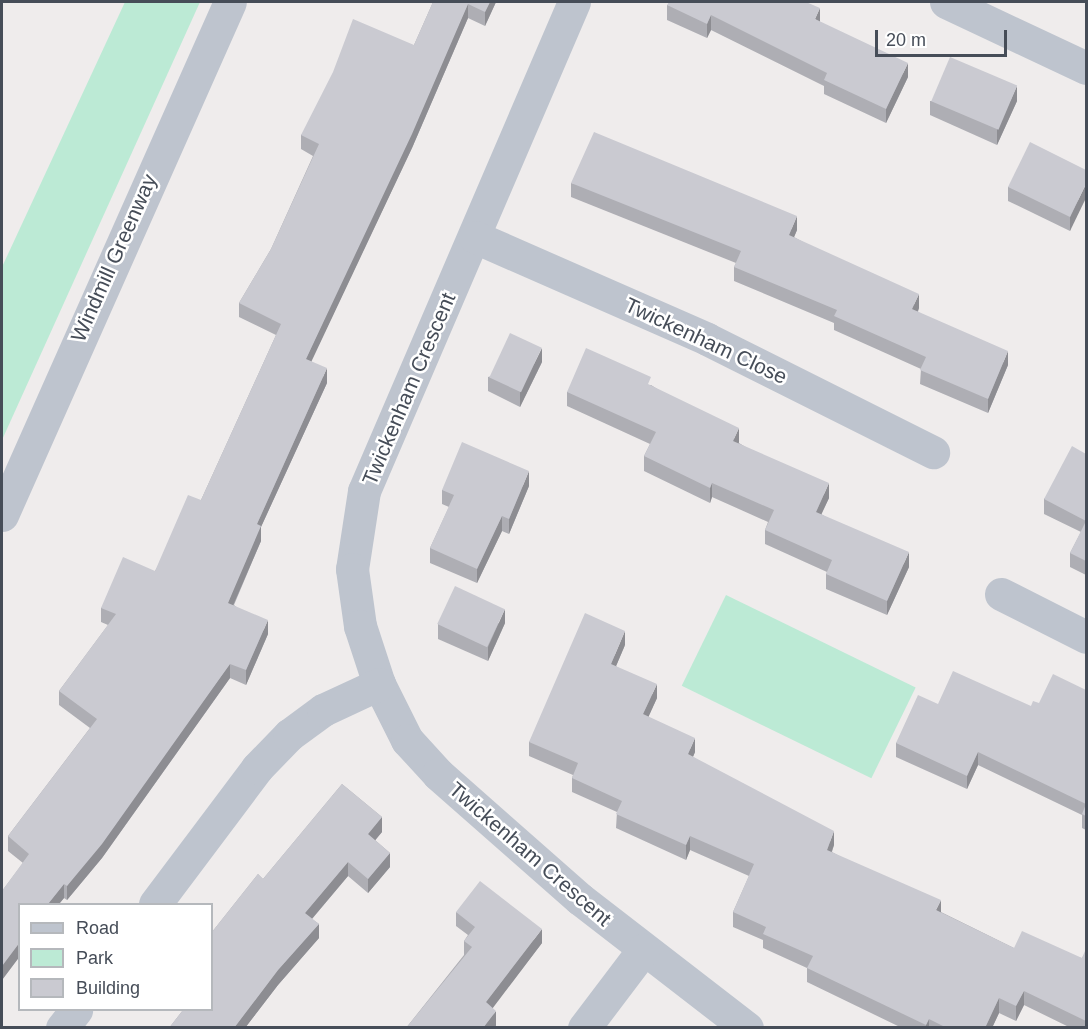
<!DOCTYPE html>
<style>
body{margin:0}
#map{position:relative;width:1088px;height:1029px;overflow:hidden;background:#efecec;font-family:Arial,sans-serif}
div>[style]{position:absolute}
.green>*{inset:0;background:#bcead5;transform-origin:0 0}
.minor>*{height:33px;margin:-16.5px;padding:0 16.5px;transform-origin:16.5px;border-radius:16.5px;background:#bec4ce}
.wall>*{inset:0;background:#aeaeb4}
.shaded-wall>*{inset:0;background:#8d8d92}
.building>*{inset:0;background:#cacad1;transform-origin:0 0}
span{translate:-50% -50%;white-space:nowrap;text-align:center;line-height:1.15;-webkit-text-stroke:5px #fff;paint-order:stroke}
.street-label{font-size:21px;color:#464d58}
.frame{position:absolute;inset:0;border:3px solid #464d58;pointer-events:none}
.legend{position:absolute;left:18px;top:903px;width:195px;height:108px;box-sizing:border-box;background:#fff;border:2px solid #b5b8bc;margin:0;padding:8px 10px;list-style:none;font-size:18px;color:#464d58}
.legend li{display:flex;align-items:center;gap:12px;height:30px}
.legend b{width:30px;border:2px solid #b5b8bc}
.scale{position:absolute;left:875px;top:30px;width:132px;height:27px;box-sizing:border-box;border:3px solid #464d58;border-top:0;padding-left:8px;font-size:18px;line-height:21px;white-space:nowrap;color:#464d58;-webkit-text-stroke:4px #fff;paint-order:stroke}
</style>
<div id="map">
<div class="green">
<i style="clip-path:polygon(125px 2px,200px 2px,2px 440px,2px 267px)"></i>
<i style="left:726px;top:595px;width:211px;height:101px;rotate:26deg"></i>
</div>
<div class="minor">
<i style="left:574px;top:2px;width:532px;rotate:113.24deg"></i>
<i style="left:364px;top:491px;width:79px;rotate:98.7deg"></i>
<i style="left:352px;top:569px;width:58px;rotate:82deg"></i>
<i style="left:360px;top:626px;width:61px;rotate:71.9deg"></i>
<i style="left:379px;top:684px;width:63px;rotate:63.4deg"></i>
<i style="left:407px;top:740px;width:46px;rotate:47.6deg"></i>
<i style="left:438px;top:774px;width:189px;rotate:41.4deg"></i>
<i style="left:580px;top:899px;width:211px;rotate:37.7deg"></i>
<i style="left:946px;top:2px;width:155px;rotate:25.2deg"></i>
<i style="left:475px;top:237px;width:253px;rotate:23.7deg"></i>
<i style="left:707px;top:339px;width:253px;rotate:26.6deg"></i>
<i style="left:2px;top:515px;width:561px;rotate:-66.04deg"></i>
<i style="left:1001px;top:594px;width:95px;rotate:26.8deg"></i>
<i style="left:155px;top:904px;width:170px;rotate:-53.1deg"></i>
<i style="left:257px;top:768px;width:46px;rotate:-45.9deg"></i>
<i style="left:289px;top:735px;width:42px;rotate:-36.3deg"></i>
<i style="left:323px;top:710px;width:62px;rotate:-24.9deg"></i>
<i style="left:62px;top:1028px;width:23px;rotate:-52deg"></i>
<i style="left:584px;top:1028px;width:98px;rotate:-52.9deg"></i>
</div>
<div class="wall">
<i style="clip-path:polygon(433px 2px,496px 2px,485px 26px,468px 18px,412px 148px,311px 361px,327px 383px,261px 527px,261px 541px,234px 605px,268px 634px,246px 685px,230px 678px,102px 858px,67px 900px,64px 898px,59px 904px,20px 904px,20px 956px,2px 980px,2px 891px,23px 863px,8px 851px,8px 836px,90px 728px,59px 705px,59px 691px,108px 625px,101px 622px,101px 608px,155px 571px,201px 500px,276px 335px,239px 317px,239px 303px,271px 249px,313px 156px,301px 149px,301px 135px,414px 45px)"></i>
<i style="clip-path:polygon(667px 5px,820px 22px,908px 77px,886px 123px,824px 94px,824px 86px,711px 30px,707px 38px,667px 20px)"></i>
<i style="clip-path:polygon(930px 101px,1017px 101px,997px 145px,930px 115px)"></i>
<i style="clip-path:polygon(1086px 170px,1070px 231px,1008px 201px,1008px 187px)"></i>
<i style="clip-path:polygon(571px 183px,797px 230px,794px 237px,919px 308px,918px 312px,1008px 365px,988px 413px,920px 384px,921px 369px,834px 330px,834px 323px,734px 281px,734px 267px,736px 263px,571px 197px)"></i>
<i style="clip-path:polygon(542px 362px,520px 407px,488px 391px,488px 377px)"></i>
<i style="clip-path:polygon(651px 385px,739px 442px,739px 443px,829px 498px,821px 514px,909px 567px,887px 615px,826px 589px,826px 574px,827px 572px,765px 544px,765px 530px,768px 522px,712px 497px,710px 503px,644px 471px,644px 456px,650px 444px,567px 406px,567px 392px)"></i>
<i style="clip-path:polygon(1086px 454px,1086px 575px,1070px 567px,1070px 553px,1081px 532px,1044px 514px,1044px 499px)"></i>
<i style="clip-path:polygon(529px 486px,509px 534px,502px 531px,477px 583px,430px 563px,430px 548px,449px 507px,442px 504px,442px 490px)"></i>
<i style="clip-path:polygon(505px 623px,488px 661px,438px 639px,438px 624px)"></i>
<i style="clip-path:polygon(625px 645px,616px 666px,657px 698px,648px 717px,695px 752px,693px 757px,834px 845px,832px 852px,941px 912px,1014px 948px,1082px 958px,1086px 951px,1086px 1028px,1071px 1028px,1024px 1005px,1016px 1021px,999px 1013px,992px 1028px,902px 1028px,807px 982px,807px 968px,763px 948px,763px 940px,733px 927px,733px 912px,749px 876px,690px 850px,686px 860px,616px 828px,617px 812px,572px 792px,572px 778px,573px 775px,529px 756px,529px 742px)"></i>
<i style="clip-path:polygon(1086px 690px,1086px 830px,1082px 828px,1082px 815px,978px 765px,967px 789px,896px 757px,896px 743px,938px 704px,1031px 706px)"></i>
<i style="clip-path:polygon(342px 784px,382px 817px,382px 832px,375px 840px,390px 853px,390px 867px,368px 893px,348px 876px,312px 919px,319px 924px,319px 938px,278px 985px,245px 1028px,169px 1028px,183px 1010px,182px 1010px,212px 1010px,212px 932px,258px 874px,263px 879px)"></i>
<i style="clip-path:polygon(456px 912px,542px 943px,492px 1008px,496px 1025px,495px 1028px,406px 1028px,464px 955px,464px 941px,468px 935px,456px 926px)"></i>
</div>
<div class="shaded-wall">
<i style="clip-path:polygon(490px 2px,496px 2px,485px 26px,485px 12px)"></i>
<i style="clip-path:polygon(468px 4px,468px 18px,412px 148px,306px 373px,306px 359px)"></i>
<i style="clip-path:polygon(820px 8px,820px 23px,815px 19px)"></i>
<i style="clip-path:polygon(711px 15px,711px 30px,707px 38px,707px 24px)"></i>
<i style="clip-path:polygon(908px 63px,908px 77px,886px 123px,886px 109px)"></i>
<i style="clip-path:polygon(1017px 86px,1017px 101px,997px 145px,997px 130px)"></i>
<i style="clip-path:polygon(1086px 184px,1086px 198px,1070px 231px,1070px 217px)"></i>
<i style="clip-path:polygon(797px 216px,797px 230px,789px 249px,789px 235px)"></i>
<i style="clip-path:polygon(919px 294px,919px 308px,912px 324px,912px 309px)"></i>
<i style="clip-path:polygon(542px 348px,542px 362px,520px 407px,520px 392px)"></i>
<i style="clip-path:polygon(1008px 351px,1008px 365px,988px 413px,988px 399px)"></i>
<i style="clip-path:polygon(327px 368px,327px 383px,261px 527px,261px 541px,228px 617px,228px 603px,257px 524px)"></i>
<i style="clip-path:polygon(739px 428px,739px 442px,733px 455px,733px 441px)"></i>
<i style="clip-path:polygon(529px 471px,529px 486px,509px 534px,509px 519px)"></i>
<i style="clip-path:polygon(712px 483px,712px 497px,710px 503px,710px 488px)"></i>
<i style="clip-path:polygon(829px 483px,829px 498px,816px 526px,816px 512px)"></i>
<i style="clip-path:polygon(502px 516px,502px 531px,477px 583px,477px 569px)"></i>
<i style="clip-path:polygon(909px 552px,909px 567px,887px 615px,887px 601px)"></i>
<i style="clip-path:polygon(505px 609px,505px 623px,488px 661px,488px 647px)"></i>
<i style="clip-path:polygon(268px 620px,268px 634px,246px 685px,246px 670px)"></i>
<i style="clip-path:polygon(625px 631px,625px 645px,611px 678px,611px 664px)"></i>
<i style="clip-path:polygon(230px 664px,230px 678px,102px 858px,67px 900px,67px 886px)"></i>
<i style="clip-path:polygon(657px 684px,657px 698px,643px 729px,643px 714px)"></i>
<i style="clip-path:polygon(695px 738px,695px 752px,688px 768px,688px 754px)"></i>
<i style="clip-path:polygon(978px 752px,978px 765px,967px 789px,967px 776px)"></i>
<i style="clip-path:polygon(382px 817px,382px 832px,368px 849px,368px 834px)"></i>
<i style="clip-path:polygon(834px 831px,834px 845px,827px 864px,827px 850px)"></i>
<i style="clip-path:polygon(690px 836px,690px 850px,686px 860px,686px 845px)"></i>
<i style="clip-path:polygon(390px 853px,390px 867px,368px 893px,368px 879px)"></i>
<i style="clip-path:polygon(348px 862px,348px 876px,305px 927px,305px 913px)"></i>
<i style="clip-path:polygon(64px 884px,64px 898px,59px 904px,48px 904px)"></i>
<i style="clip-path:polygon(941px 900px,941px 914px,936px 910px)"></i>
<i style="clip-path:polygon(319px 924px,319px 938px,278px 985px,245px 1028px,234px 1028px,278px 970px)"></i>
<i style="clip-path:polygon(542px 929px,542px 943px,486px 1017px,486px 1002px)"></i>
<i style="clip-path:polygon(20px 942px,20px 956px,2px 980px,2px 966px)"></i>
<i style="clip-path:polygon(3px 989px,3px 1003px,2px 1005px,2px 991px)"></i>
<i style="clip-path:polygon(1024px 991px,1024px 1005px,1016px 1021px,1016px 1006px)"></i>
<i style="clip-path:polygon(999px 998px,999px 1013px,992px 1028px,985px 1028px)"></i>
<i style="clip-path:polygon(496px 1011px,496px 1025px,495px 1028px,483px 1028px)"></i>
<i style="clip-path:polygon(929px 1019px,929px 1028px,926px 1028px,926px 1025px)"></i>
</div>
<div class="building">
<i style="clip-path:polygon(433px 2px,490px 2px,485px 12px,468px 4px,412px 134px,306px 359px,327px 368px,257px 524px,261px 526px,228px 603px,268px 620px,246px 670px,230px 664px,102px 844px,67px 886px,64px 884px,48px 904px,20px 904px,20px 942px,2px 966px,2px 891px,29px 854px,8px 836px,97px 719px,59px 691px,116px 614px,101px 608px,123px 557px,155px 571px,188px 495px,201px 500px,281px 324px,239px 303px,271px 249px,319px 144px,301px 135px,333px 72px,353px 19px,414px 45px)"></i>
<i style="clip-path:polygon(669px 2px,806px 2px,820px 8px,815px 19px,908px 63px,886px 109px,824px 80px,827px 73px,711px 15px,707px 24px,667px 5px)"></i>
<i style="left:950px;top:57px;width:73px;height:48px;rotate:23deg"></i>
<i style="clip-path:polygon(594px 132px,797px 216px,789px 235px,919px 294px,912px 309px,1008px 351px,988px 399px,920px 370px,926px 357px,834px 316px,837px 310px,734px 267px,741px 251px,571px 183px)"></i>
<i style="clip-path:polygon(1030px 142px,1086px 170px,1086px 184px,1070px 217px,1008px 187px)"></i>
<i style="left:510px;top:333px;width:35px;height:49px;rotate:25deg"></i>
<i style="clip-path:polygon(586px 348px,651px 377px,648px 384px,739px 428px,733px 441px,829px 483px,816px 512px,909px 552px,887px 601px,826px 574px,832px 560px,765px 530px,774px 510px,712px 483px,710px 488px,644px 456px,656px 432px,567px 392px)"></i>
<i style="clip-path:polygon(462px 442px,529px 471px,509px 519px,502px 516px,477px 569px,430px 548px,454px 495px,442px 490px)"></i>
<i style="clip-path:polygon(1072px 446px,1086px 454px,1086px 561px,1070px 553px,1086px 521px,1044px 499px)"></i>
<i style="left:455px;top:586px;width:55px;height:42px;rotate:25deg"></i>
<i style="clip-path:polygon(585px 613px,625px 631px,611px 664px,657px 684px,643px 714px,695px 738px,688px 754px,834px 831px,827px 850px,941px 900px,936px 910px,1014px 948px,1022px 931px,1082px 958px,1085px 951px,1086px 951px,1086px 1021px,1024px 991px,1016px 1006px,999px 998px,985px 1028px,947px 1028px,929px 1019px,926px 1025px,807px 968px,813px 956px,763px 934px,766px 927px,733px 912px,754px 864px,690px 836px,686px 845px,616px 814px,622px 801px,572px 778px,578px 763px,529px 742px)"></i>
<i style="clip-path:polygon(953px 671px,1031px 706px,1033px 701px,1039px 703px,1053px 674px,1086px 690px,1086px 804px,978px 752px,967px 776px,896px 743px,918px 695px,938px 704px)"></i>
<i style="clip-path:polygon(342px 784px,382px 817px,368px 834px,390px 853px,368px 879px,348px 862px,305px 913px,319px 924px,278px 970px,234px 1028px,169px 1028px,183px 1010px,212px 1010px,212px 932px,258px 874px,263px 879px)"></i>
<i style="clip-path:polygon(1086px 804px,1086px 816px,1082px 814px)"></i>
<i style="clip-path:polygon(480px 881px,542px 929px,486px 1002px,496px 1011px,483px 1028px,406px 1028px,472px 947px,464px 941px,475px 927px,456px 912px)"></i>
</div>
<div class="street-label">
<span style="left:114px;top:258px;rotate:-66deg">Windmill Greenway</span>
<span style="left:706px;top:341px;rotate:25deg">Twickenham Close</span>
<span style="left:409px;top:389px;rotate:-67deg">Twickenham Crescent</span>
<span style="left:530px;top:854px;rotate:41deg">Twickenham Crescent</span>
</div>
<div class="frame"></div>
<ul class="legend">
<li><b style="height:8px;background:#bec4ce"></b>Road</li>
<li><b style="height:16px;background:#bcead5"></b>Park</li>
<li><b style="height:16px;background:#cacad1"></b>Building</li>
</ul>
<div class="scale">20 m</div>
</div>
